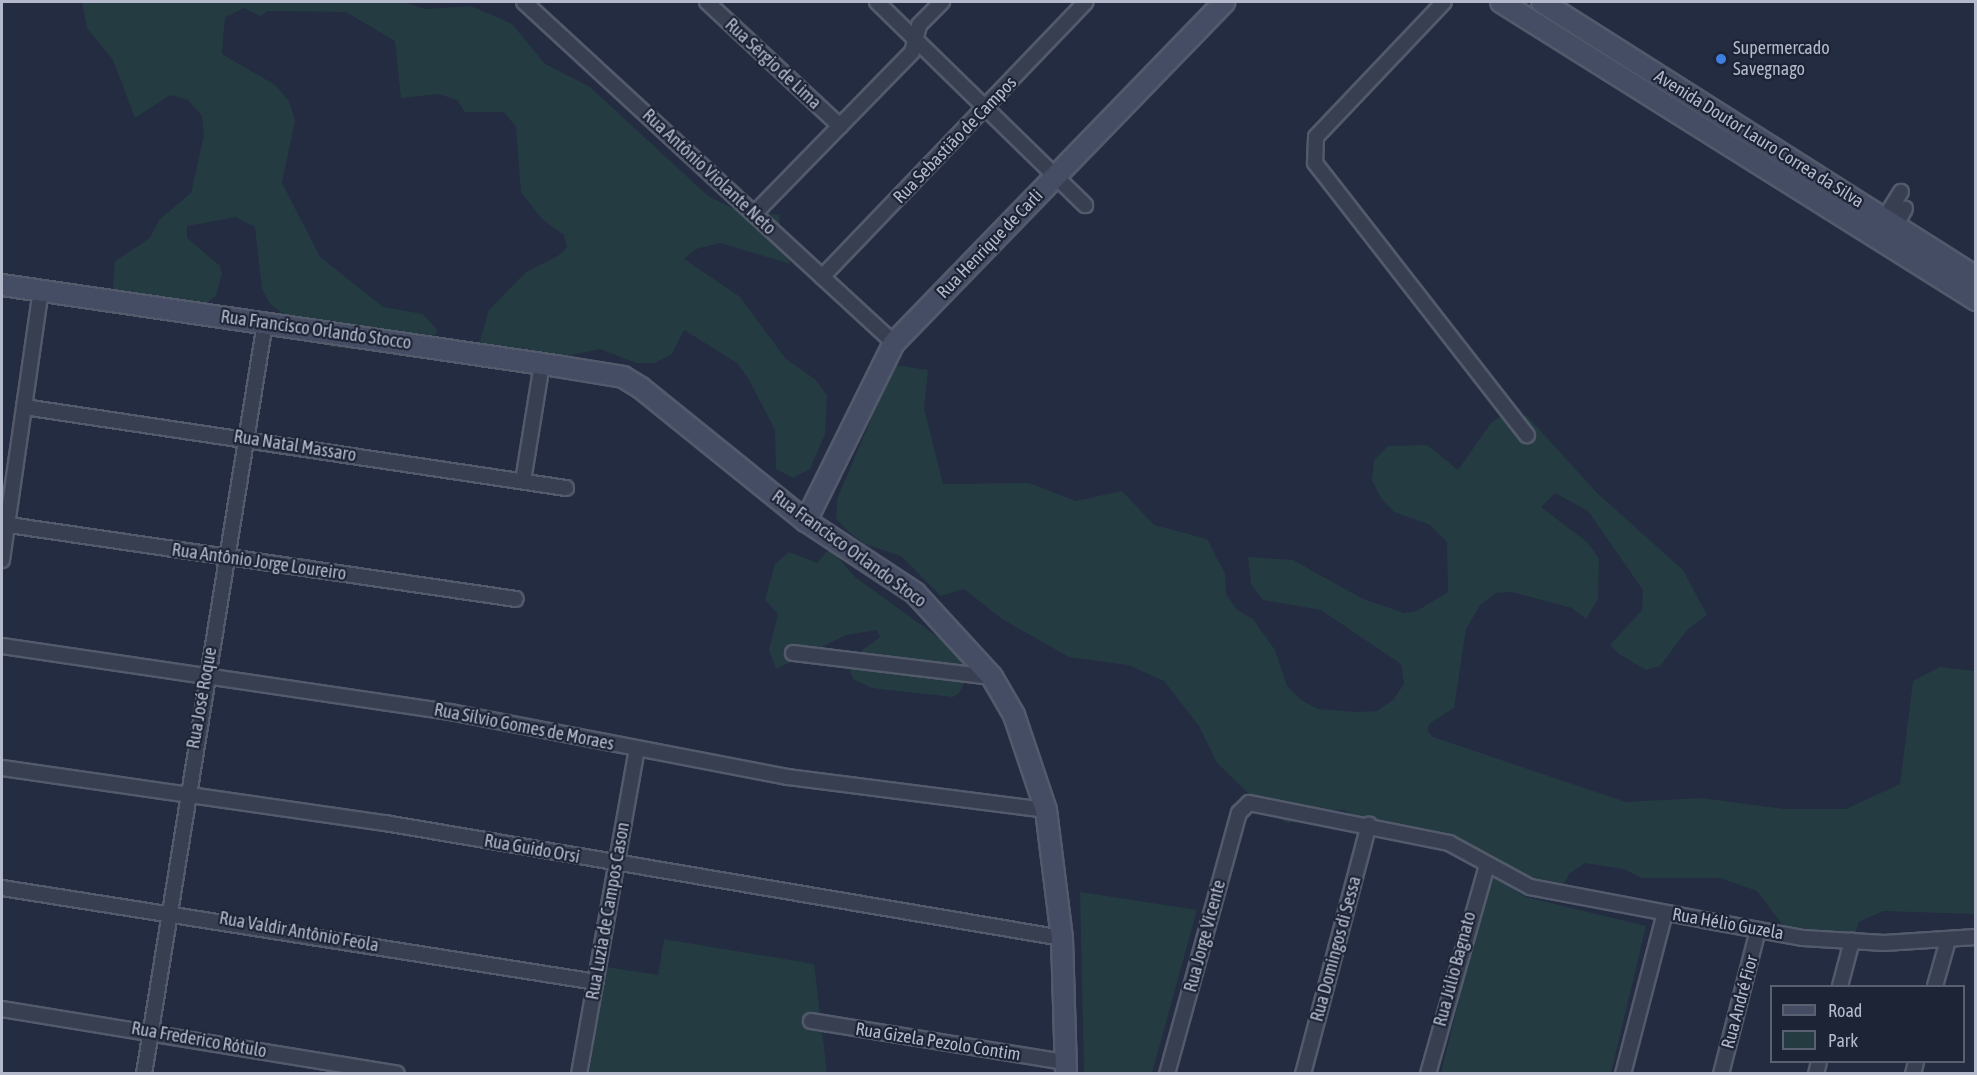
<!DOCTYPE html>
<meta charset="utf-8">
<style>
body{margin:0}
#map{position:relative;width:1977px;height:1075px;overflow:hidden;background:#232c41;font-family:"Asap Condensed",sans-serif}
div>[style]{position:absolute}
.green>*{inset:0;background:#253b42}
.roads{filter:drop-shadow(2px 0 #525a6b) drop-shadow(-2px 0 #525a6b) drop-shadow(0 2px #525a6b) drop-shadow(0 -2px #525a6b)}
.street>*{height:14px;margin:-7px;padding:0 7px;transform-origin:7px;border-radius:7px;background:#383f51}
.secondary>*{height:20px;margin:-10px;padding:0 10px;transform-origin:10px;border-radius:10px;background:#454d64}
.dots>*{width:16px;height:16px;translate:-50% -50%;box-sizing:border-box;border:3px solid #1c2436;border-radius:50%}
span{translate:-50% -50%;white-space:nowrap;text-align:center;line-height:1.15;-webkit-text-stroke:4.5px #1c2436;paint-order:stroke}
.poi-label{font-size:18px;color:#b4bacb}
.left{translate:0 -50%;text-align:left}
.street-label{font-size:18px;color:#b4bacb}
.frame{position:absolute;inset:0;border:3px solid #b4bacb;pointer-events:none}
.legend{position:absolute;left:1770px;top:985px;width:195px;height:78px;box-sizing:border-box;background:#1c2436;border:2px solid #596072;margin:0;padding:8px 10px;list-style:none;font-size:18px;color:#b4bacb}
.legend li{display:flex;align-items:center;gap:12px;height:30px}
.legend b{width:30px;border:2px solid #596072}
</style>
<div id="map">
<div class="green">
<i style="clip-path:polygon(82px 2px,405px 2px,425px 9px,471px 6px,512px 24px,545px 64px,590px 87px,708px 196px,732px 208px,779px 215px,783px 250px,791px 264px,720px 243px,696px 249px,684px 259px,740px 297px,785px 358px,816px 380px,827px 396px,825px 434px,810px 469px,793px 478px,776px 469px,775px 430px,748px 378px,737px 363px,684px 330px,672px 354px,655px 363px,636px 363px,600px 349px,500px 370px,491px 365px,479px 344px,489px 310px,526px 272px,558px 256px,567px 247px,564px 235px,542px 219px,521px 192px,516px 127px,504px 112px,465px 112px,457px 100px,438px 94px,401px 98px,395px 41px,346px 12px,268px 11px,260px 16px,244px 8px,225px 17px,222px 54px,275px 85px,289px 101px,295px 120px,282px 183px,320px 257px,383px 307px,423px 314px,437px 330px,431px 348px,412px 354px,331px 347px,271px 305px,262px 289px,255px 227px,236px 217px,187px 226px,187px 238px,220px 266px,222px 274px,216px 296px,197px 311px,112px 298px,115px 261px,150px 238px,159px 220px,191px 193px,204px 135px,202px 116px,188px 100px,170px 95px,135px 118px,113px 60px,87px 28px)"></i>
<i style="clip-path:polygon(894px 365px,928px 370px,924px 408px,943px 484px,1029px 483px,1076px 501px,1122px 491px,1154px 525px,1207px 539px,1225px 574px,1226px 594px,1237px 610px,1253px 619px,1275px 650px,1287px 686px,1301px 700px,1318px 709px,1357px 712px,1377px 711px,1393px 700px,1404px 684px,1401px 664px,1321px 610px,1263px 600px,1251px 584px,1248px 557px,1293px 560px,1363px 599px,1404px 613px,1417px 611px,1448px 592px,1447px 542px,1430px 525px,1394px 512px,1381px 498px,1372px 480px,1374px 460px,1388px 446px,1427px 445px,1458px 470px,1491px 423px,1507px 412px,1527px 416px,1597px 493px,1683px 570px,1707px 615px,1687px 630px,1660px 666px,1646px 670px,1619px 654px,1610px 645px,1642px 610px,1643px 590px,1588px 511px,1555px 493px,1541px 507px,1588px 543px,1599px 559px,1598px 599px,1586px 619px,1572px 608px,1512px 592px,1496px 593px,1480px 605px,1466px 629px,1454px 708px,1430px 723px,1427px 730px,1433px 737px,1626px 802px,1701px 798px,1784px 809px,1846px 809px,1900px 784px,1913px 681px,1940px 667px,1975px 671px,1975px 914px,1883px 911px,1859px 922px,1852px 943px,1832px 948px,1803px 942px,1785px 928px,1757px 891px,1720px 878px,1641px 878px,1624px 869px,1585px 863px,1569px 874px,1560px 891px,1542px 897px,1508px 885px,1526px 897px,1646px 926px,1611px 1073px,1441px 1073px,1489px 879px,1470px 851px,1454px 839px,1361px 820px,1344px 810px,1325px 810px,1289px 823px,1272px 816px,1217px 763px,1199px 726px,1164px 681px,1128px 665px,1069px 657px,1002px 619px,964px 589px,941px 596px,901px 556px,865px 544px,849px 532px,836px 519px,837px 499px)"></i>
<i style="clip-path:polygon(830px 548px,855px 577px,964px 656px,968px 676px,959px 693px,953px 697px,872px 688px,853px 679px,846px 662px,880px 637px,877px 630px,846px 635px,776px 669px,769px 650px,778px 614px,765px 600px,775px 564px,789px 552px,817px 563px)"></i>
<i style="clip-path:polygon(1080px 892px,1197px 910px,1152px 1073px,1084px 1073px)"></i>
<i style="clip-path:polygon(664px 939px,814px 964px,827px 1073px,589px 1074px,606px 967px,658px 975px)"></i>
</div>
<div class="roads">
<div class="street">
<i style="left:524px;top:2px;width:503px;rotate:42.66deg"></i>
<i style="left:707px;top:2px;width:182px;rotate:43deg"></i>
<i style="left:877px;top:2px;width:291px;rotate:44.3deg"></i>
<i style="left:1444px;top:2px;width:186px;rotate:133.5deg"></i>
<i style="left:1316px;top:137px;width:26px;rotate:92deg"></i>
<i style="left:1315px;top:163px;width:345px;rotate:52.1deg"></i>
<i style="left:754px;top:214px;width:226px;rotate:-45.7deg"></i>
<i style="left:912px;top:52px;width:28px;rotate:-75deg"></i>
<i style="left:919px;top:25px;width:33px;rotate:-45deg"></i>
<i style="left:1884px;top:219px;width:32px;rotate:-58deg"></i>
<i style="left:1895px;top:226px;width:20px;rotate:-60deg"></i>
<i style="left:822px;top:277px;width:381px;rotate:-46.2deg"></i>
<i style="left:24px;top:407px;width:548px;rotate:8.5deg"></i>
<i style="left:523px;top:481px;width:119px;rotate:-80.8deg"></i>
<i style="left:2px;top:524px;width:519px;rotate:8.3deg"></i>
<i style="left:2px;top:560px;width:273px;rotate:-81.8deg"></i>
<i style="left:2px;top:646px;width:453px;rotate:8.4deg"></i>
<i style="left:450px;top:712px;width:344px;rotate:10.9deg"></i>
<i style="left:788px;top:777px;width:260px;rotate:7.3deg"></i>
<i style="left:793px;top:653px;width:200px;rotate:6.9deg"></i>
<i style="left:2px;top:768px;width:387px;rotate:8.2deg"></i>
<i style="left:385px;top:823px;width:687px;rotate:9.64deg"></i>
<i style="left:2px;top:888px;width:601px;rotate:8.99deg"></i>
<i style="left:1840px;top:986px;width:47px;rotate:-75.1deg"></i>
<i style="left:1935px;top:986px;width:48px;rotate:-74.2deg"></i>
<i style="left:2px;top:1009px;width:400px;rotate:9.3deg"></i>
<i style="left:811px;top:1021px;width:257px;rotate:9.2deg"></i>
<i style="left:144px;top:1074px;width:761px;rotate:-80.85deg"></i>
<i style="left:579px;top:1074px;width:330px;rotate:-79.9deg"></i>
<i style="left:1167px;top:1074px;width:271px;rotate:-74.6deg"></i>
<i style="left:1239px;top:813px;width:14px;rotate:-45deg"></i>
<i style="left:1249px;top:803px;width:204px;rotate:11.3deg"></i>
<i style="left:1449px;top:843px;width:92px;rotate:28.5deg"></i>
<i style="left:1530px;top:887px;width:177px;rotate:10.7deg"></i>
<i style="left:1704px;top:920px;width:101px;rotate:10.3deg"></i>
<i style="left:1803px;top:938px;width:81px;rotate:3.5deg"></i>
<i style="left:1884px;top:943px;width:92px;rotate:-3.7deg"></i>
<i style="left:1303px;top:1074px;width:258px;rotate:-75.2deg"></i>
<i style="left:1428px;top:1074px;width:217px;rotate:-74.2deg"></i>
<i style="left:1623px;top:1074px;width:166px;rotate:-75.4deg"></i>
<i style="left:1721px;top:1074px;width:149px;rotate:-75.6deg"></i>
<i style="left:1816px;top:1074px;width:12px;rotate:-76deg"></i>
<i style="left:1913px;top:1074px;width:12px;rotate:-76deg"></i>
</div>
<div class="secondary">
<i style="left:1501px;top:2px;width:561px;rotate:32.1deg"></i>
<i style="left:1542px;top:2px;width:514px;rotate:32.36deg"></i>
<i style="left:2px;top:285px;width:560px;rotate:8.32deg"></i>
<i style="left:556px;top:366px;width:68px;rotate:9.3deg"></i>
<i style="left:623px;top:377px;width:21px;rotate:31deg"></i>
<i style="left:641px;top:388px;width:212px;rotate:38.9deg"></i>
<i style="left:806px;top:521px;width:131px;rotate:33.4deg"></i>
<i style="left:915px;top:593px;width:114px;rotate:47.5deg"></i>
<i style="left:992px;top:677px;width:44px;rotate:59.9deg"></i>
<i style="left:1014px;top:715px;width:100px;rotate:71.4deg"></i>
<i style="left:1046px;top:810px;width:129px;rotate:82.9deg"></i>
<i style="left:1062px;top:938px;width:136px;rotate:88.3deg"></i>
<i style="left:806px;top:521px;width:199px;rotate:-63.7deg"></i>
<i style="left:894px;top:343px;width:475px;rotate:-45.9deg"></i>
</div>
</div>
<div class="dots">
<i style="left:1721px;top:59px;background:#3f7fe0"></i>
</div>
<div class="poi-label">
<span class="left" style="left:1733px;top:59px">Supermercado<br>Savegnago</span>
</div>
<div class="street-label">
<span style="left:773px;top:64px;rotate:43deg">Rua Sérgio de Lima</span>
<span style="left:1759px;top:139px;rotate:32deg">Avenida Doutor Lauro Correa da Silva</span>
<span style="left:955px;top:140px;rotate:-46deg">Rua Sebastião de Campos</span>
<span style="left:709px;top:172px;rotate:43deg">Rua Antônio Violante Neto</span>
<span style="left:990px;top:244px;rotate:-46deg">Rua Henrique de Carli</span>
<span style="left:316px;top:330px;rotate:8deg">Rua Francisco Orlando Stocco</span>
<span style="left:295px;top:446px;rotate:9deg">Rua Natal Massaro</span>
<span style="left:849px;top:549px;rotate:36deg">Rua Francisco Orlando Stoco</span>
<span style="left:259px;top:562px;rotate:8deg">Rua Antônio Jorge Loureiro</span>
<span style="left:202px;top:698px;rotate:-80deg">Rua José Roque</span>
<span style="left:524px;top:727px;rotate:11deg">Rua Sílvio Gomes de Moraes</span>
<span style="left:532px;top:849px;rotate:10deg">Rua Guido Orsi</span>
<span style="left:608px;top:911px;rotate:-80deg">Rua Luzia de Campos Cason</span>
<span style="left:1728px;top:924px;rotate:10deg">Rua Hélio Guzela</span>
<span style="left:299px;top:932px;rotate:10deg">Rua Valdir Antônio Feola</span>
<span style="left:1205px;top:936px;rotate:-75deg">Rua Jorge Vicente</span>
<span style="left:1336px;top:949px;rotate:-75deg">Rua Domingos di Sessa</span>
<span style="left:1455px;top:969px;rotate:-75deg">Rua Júlio Bagnato</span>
<span style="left:1740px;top:1002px;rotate:-75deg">Rua André Fior</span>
<span style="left:199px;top:1040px;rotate:10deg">Rua Frederico Rótulo</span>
<span style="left:938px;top:1042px;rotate:9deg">Rua Gizela Pezolo Contim</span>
</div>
<div class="frame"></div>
<ul class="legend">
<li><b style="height:8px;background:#454d64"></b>Road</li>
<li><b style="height:16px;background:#253b42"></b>Park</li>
</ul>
</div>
